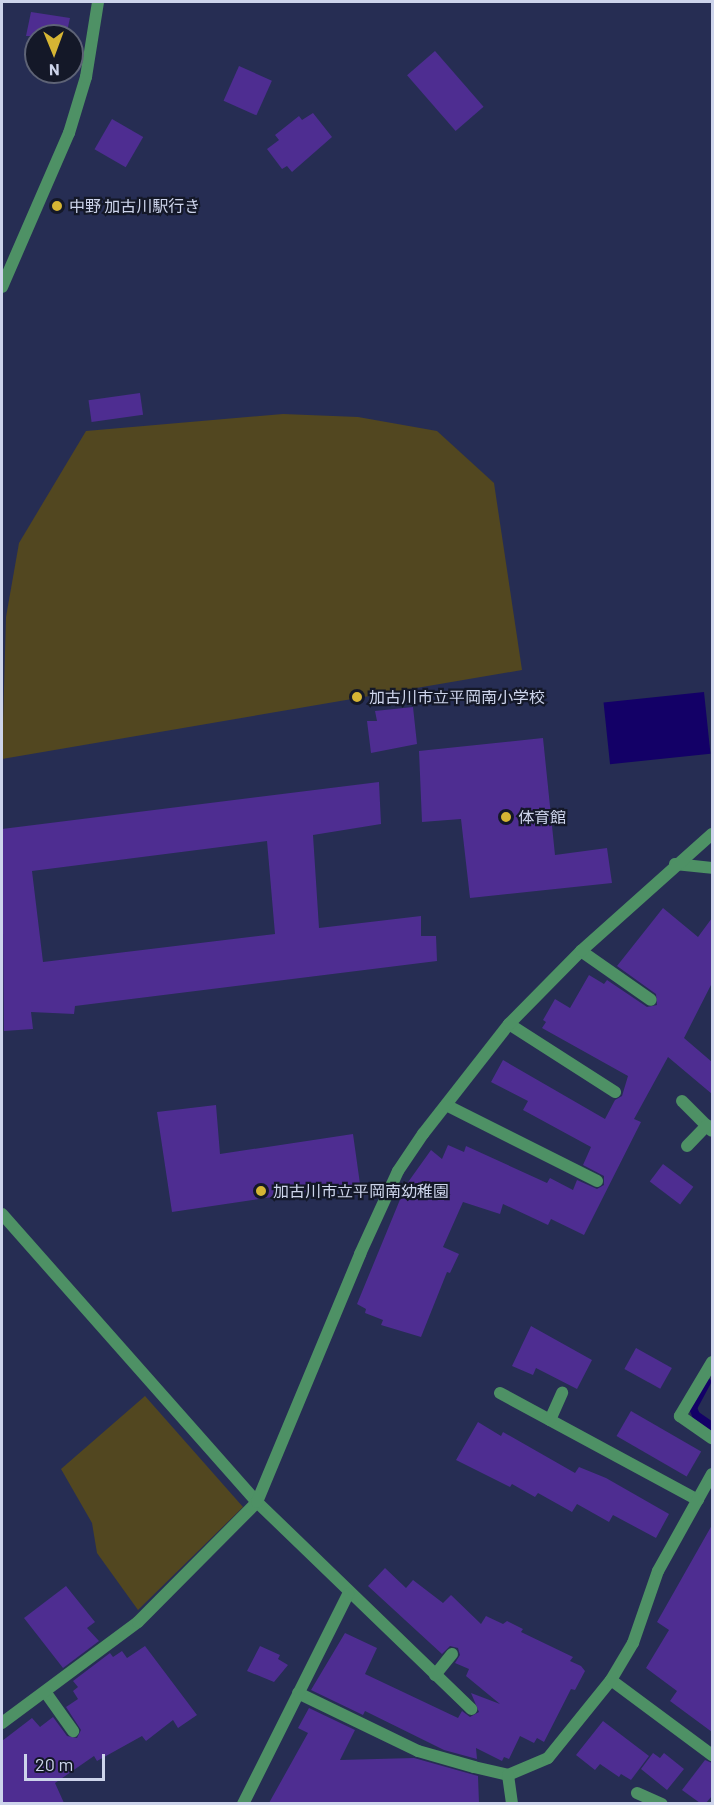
<!DOCTYPE html>
<meta charset="utf-8">
<style>
body{margin:0}
#map{position:relative;width:714px;height:1805px;overflow:hidden;background:#262d53;font-family:Barlow,"Noto Sans JP",sans-serif}
div>[style]{position:absolute}
.green>*{inset:0;background:#524720}
.water>*{inset:0;background:#130067;transform-origin:0 0}
.stream>*{height:8px;margin:-4px;padding:0 4px;transform-origin:4px;border-radius:4px;background:#130067}
.building>*{inset:0;background:#4e2d91;transform-origin:0 0}
.street>*{height:12px;margin:-6px;padding:0 6px;transform-origin:6px;border-radius:6px;background:#4e9165}
.dots>*{width:16px;height:16px;translate:-50% -50%;box-sizing:border-box;border:3px solid #141828;border-radius:50%}
span{translate:-50% -50%;white-space:nowrap;text-align:center;line-height:1.15;-webkit-text-stroke:4.5px #141828;paint-order:stroke}
.poi-label{font-size:16px;color:#cdd4eb}
.left{translate:0 -50%;text-align:left}
.frame{position:absolute;inset:0;border:3px solid #cdd4eb;pointer-events:none}
.north{position:absolute;left:24px;top:24px;width:60px;height:60px;box-sizing:border-box;background:#141828;border:2px solid #5e6376;border-radius:50%;rotate:179deg;font-size:16px;font-weight:700;line-height:24px;text-align:center;color:#cdd4eb}
.north::after{content:'';display:block;margin:auto;width:21px;height:27px;background:#d6b534;clip-path:polygon(50% 0,100% 100%,50% 72%,0 100%)}
.scale{position:absolute;left:24px;top:1754px;width:81px;height:27px;box-sizing:border-box;border:3px solid #cdd4eb;border-top:0;padding-left:8px;font-size:18px;line-height:21px;white-space:nowrap;color:#cdd4eb;-webkit-text-stroke:4px #141828;paint-order:stroke}
</style>
<div id="map">
<div class="green">
<i style="clip-path:polygon(283px 414px,358px 417px,437px 431px,494px 483px,522px 670px,2px 759px,6px 617px,19px 543px,86px 431px)"></i>
<i style="clip-path:polygon(145px 1396px,243px 1507px,138px 1610px,97px 1553px,92px 1523px,61px 1469px)"></i>
</div>
<div class="water">
<i style="left:704px;top:692px;width:62px;height:101px;rotate:84deg"></i>
</div>
<div class="stream">
<i style="left:707px;top:1382px;width:30px;rotate:118deg"></i>
<i style="left:693px;top:1408px;width:8px;rotate:67deg"></i>
<i style="left:696px;top:1415px;width:19px;rotate:35deg"></i>
</div>
<div class="building">
<i style="clip-path:polygon(31px 12px,70px 18px,66px 36px,26px 36px)"></i>
<i style="left:435px;top:51px;width:74px;height:37px;rotate:49deg"></i>
<i style="left:239px;top:66px;width:36px;height:38px;rotate:24deg"></i>
<i style="clip-path:polygon(313px 113px,332px 137px,292px 172px,287px 166px,282px 169px,267px 149px,279px 140px,275px 135px,299px 116px,302px 120px)"></i>
<i style="left:112px;top:119px;width:36px;height:35px;rotate:30deg"></i>
<i style="left:140px;top:393px;width:22px;height:52px;rotate:82deg"></i>
<i style="clip-path:polygon(413px 707px,417px 744px,371px 753px,367px 721px,377px 721px,375px 711px)"></i>
<i style="clip-path:polygon(543px 738px,555px 855px,607px 848px,612px 883px,470px 898px,461px 819px,422px 822px,419px 751px)"></i>
<i style="clip-path:polygon(evenodd,379px 782px,381px 824px,313px 835px,319px 928px,421px 916px,421px 936px,436px 936px,437px 961px,75px 1006px,74px 1014px,31px 1012px,33px 1029px,4px 1031px,2px 829px,379px 782px,267px 841px,275px 934px,43px 962px,32px 871px,267px 841px)"></i>
<i style="clip-path:polygon(663px 908px,698px 937px,712px 918px,712px 983px,684px 1038px,712px 1062px,712px 1094px,668px 1057px,634px 1119px,641px 1122px,584px 1235px,551px 1219px,548px 1225px,503px 1204px,500px 1214px,463px 1202px,443px 1247px,459px 1254px,450px 1273px,447px 1272px,421px 1337px,381px 1325px,383px 1320px,365px 1313px,366px 1309px,357px 1304px,406px 1185px,431px 1150px,442px 1159px,448px 1145px,464px 1152px,466px 1146px,547px 1183px,550px 1178px,573px 1190px,577px 1180px,597px 1189px,604px 1185px,604px 1176px,583px 1165px,591px 1147px,523px 1110px,528px 1101px,491px 1082px,503px 1060px,605px 1119px,615px 1100px,622px 1096px,628px 1076px,542px 1028px,546px 1022px,543px 1020px,555px 999px,570px 1008px,589px 975px,604px 984px,607px 980px,647px 1007px,657px 1005px,656px 994px,617px 966px)"></i>
<i style="clip-path:polygon(216px 1105px,220px 1154px,353px 1134px,360px 1184px,172px 1212px,157px 1112px)"></i>
<i style="left:663px;top:1164px;width:38px;height:22px;rotate:37deg"></i>
<i style="clip-path:polygon(531px 1326px,592px 1360px,577px 1389px,536px 1368px,533px 1375px,512px 1366px)"></i>
<i style="left:636px;top:1348px;width:41px;height:24px;rotate:29deg"></i>
<i style="left:631px;top:1411px;width:81px;height:29px;rotate:30deg"></i>
<i style="clip-path:polygon(478px 1422px,501px 1436px,503px 1432px,575px 1473px,579px 1467px,606px 1478px,669px 1514px,656px 1538px,613px 1515px,609px 1522px,577px 1504px,572px 1512px,538px 1493px,535px 1497px,512px 1484px,510px 1487px,456px 1460px)"></i>
<i style="clip-path:polygon(712px 1525px,712px 1732px,670px 1701px,677px 1691px,646px 1668px,669px 1630px,657px 1622px)"></i>
<i style="clip-path:polygon(385px 1568px,406px 1588px,413px 1580px,443px 1603px,451px 1595px,481px 1624px,486px 1616px,503px 1624px,507px 1621px,523px 1629px,521px 1632px,573px 1657px,570px 1661px,581px 1666px,585px 1671px,575px 1690px,571px 1689px,544px 1742px,537px 1738px,534px 1743px,520px 1736px,509px 1759px,504px 1757px,502px 1761px,476px 1748px,477px 1759px,444px 1750px,365px 1711px,363px 1715px,311px 1690px,345px 1633px,377px 1648px,365px 1674px,458px 1718px,462px 1711px,470px 1717px,479px 1712px,471px 1693px,500px 1704px,466px 1676px,469px 1669px,455px 1663px,460px 1655px,458px 1648px,450px 1646px,442px 1654px,368px 1586px)"></i>
<i style="clip-path:polygon(66px 1586px,95px 1622px,87px 1628px,99px 1641px,63px 1668px,24px 1618px)"></i>
<i style="clip-path:polygon(145px 1646px,197px 1715px,178px 1728px,173px 1720px,146px 1741px,142px 1736px,97px 1761px,94px 1756px,55px 1783px,64px 1803px,2px 1803px,2px 1741px,32px 1718px,40px 1727px,53px 1717px,67px 1736px,77px 1738px,81px 1730px,66px 1707px,78px 1699px,73px 1691px,78px 1687px,73px 1681px,110px 1653px,113px 1657px,122px 1651px,127px 1658px)"></i>
<i style="clip-path:polygon(260px 1646px,280px 1655px,278px 1659px,288px 1665px,274px 1682px,247px 1671px)"></i>
<i style="clip-path:polygon(309px 1708px,355px 1730px,340px 1760px,414px 1758px,478px 1776px,479px 1803px,269px 1803px,308px 1733px,298px 1728px)"></i>
<i style="clip-path:polygon(603px 1721px,649px 1756px,631px 1780px,621px 1774px,619px 1777px,600px 1764px,595px 1770px,576px 1755px)"></i>
<i style="clip-path:polygon(653px 1753px,660px 1758px,664px 1753px,684px 1769px,667px 1790px,641px 1769px)"></i>
<i style="clip-path:polygon(705px 1760px,712px 1763px,712px 1796px,706px 1803px,700px 1803px,682px 1790px)"></i>
</div>
<div class="street">
<i style="left:2px;top:287px;width:168px;rotate:-66.5deg"></i>
<i style="left:69px;top:133px;width:59px;rotate:-73.1deg"></i>
<i style="left:86px;top:77px;width:76px;rotate:-80.9deg"></i>
<i style="left:675px;top:864px;width:37px;rotate:6deg"></i>
<i style="left:581px;top:951px;width:85px;rotate:35deg"></i>
<i style="left:509px;top:1024px;width:126px;rotate:32.7deg"></i>
<i style="left:682px;top:1101px;width:42px;rotate:45deg"></i>
<i style="left:446px;top:1105px;width:169px;rotate:26.7deg"></i>
<i style="left:687px;top:1146px;width:29px;rotate:-46deg"></i>
<i style="left:2px;top:1214px;width:385px;rotate:48.5deg"></i>
<i style="left:257px;top:1502px;width:298px;rotate:44deg"></i>
<i style="left:712px;top:1362px;width:63px;rotate:120.7deg"></i>
<i style="left:680px;top:1416px;width:39px;rotate:35deg"></i>
<i style="left:500px;top:1393px;width:225px;rotate:28.4deg"></i>
<i style="left:550px;top:1420px;width:30px;rotate:-66deg"></i>
<i style="left:435px;top:1675px;width:27px;rotate:-51deg"></i>
<i style="left:611px;top:1680px;width:126px;rotate:36.6deg"></i>
<i style="left:46px;top:1693px;width:47px;rotate:54.6deg"></i>
<i style="left:298px;top:1693px;width:133px;rotate:25.8deg"></i>
<i style="left:418px;top:1751px;width:58px;rotate:15.9deg"></i>
<i style="left:474px;top:1767px;width:35px;rotate:13deg"></i>
<i style="left:508px;top:1775px;width:43px;rotate:-23deg"></i>
<i style="left:548px;top:1758px;width:100px;rotate:-51.1deg"></i>
<i style="left:611px;top:1680px;width:43px;rotate:-59.3deg"></i>
<i style="left:633px;top:1643px;width:76px;rotate:-70.9deg"></i>
<i style="left:658px;top:1571px;width:111px;rotate:-60.9deg"></i>
<i style="left:2px;top:1723px;width:169px;rotate:-36.6deg"></i>
<i style="left:138px;top:1622px;width:169px;rotate:-45.2deg"></i>
<i style="left:257px;top:1502px;width:269px;rotate:-67.4deg"></i>
<i style="left:360px;top:1254px;width:91px;rotate:-65.4deg"></i>
<i style="left:398px;top:1171px;width:45px;rotate:-56deg"></i>
<i style="left:423px;top:1134px;width:140px;rotate:-52deg"></i>
<i style="left:509px;top:1024px;width:103px;rotate:-45.4deg"></i>
<i style="left:581px;top:951px;width:176px;rotate:-41.8deg"></i>
<i style="left:508px;top:1775px;width:29px;rotate:82deg"></i>
<i style="left:637px;top:1793px;width:27px;rotate:24deg"></i>
<i style="left:243px;top:1804px;width:235px;rotate:-63.4deg"></i>
</div>
<div class="dots">
<i style="left:57px;top:206px;background:#d6b534"></i>
<i style="left:357px;top:697px;background:#d6b534"></i>
<i style="left:506px;top:817px;background:#d6b534"></i>
<i style="left:261px;top:1191px;background:#d6b534"></i>
</div>
<div class="poi-label">
<span class="left" style="left:69px;top:206px">中野 加古川駅行き</span>
<span class="left" style="left:369px;top:697px">加古川市立平岡南小学校</span>
<span class="left" style="left:518px;top:817px">体育館</span>
<span class="left" style="left:273px;top:1191px">加古川市立平岡南幼稚園</span>
</div>
<div class="frame"></div>
<div class="north">N</div>
<div class="scale">20 m</div>
</div>
